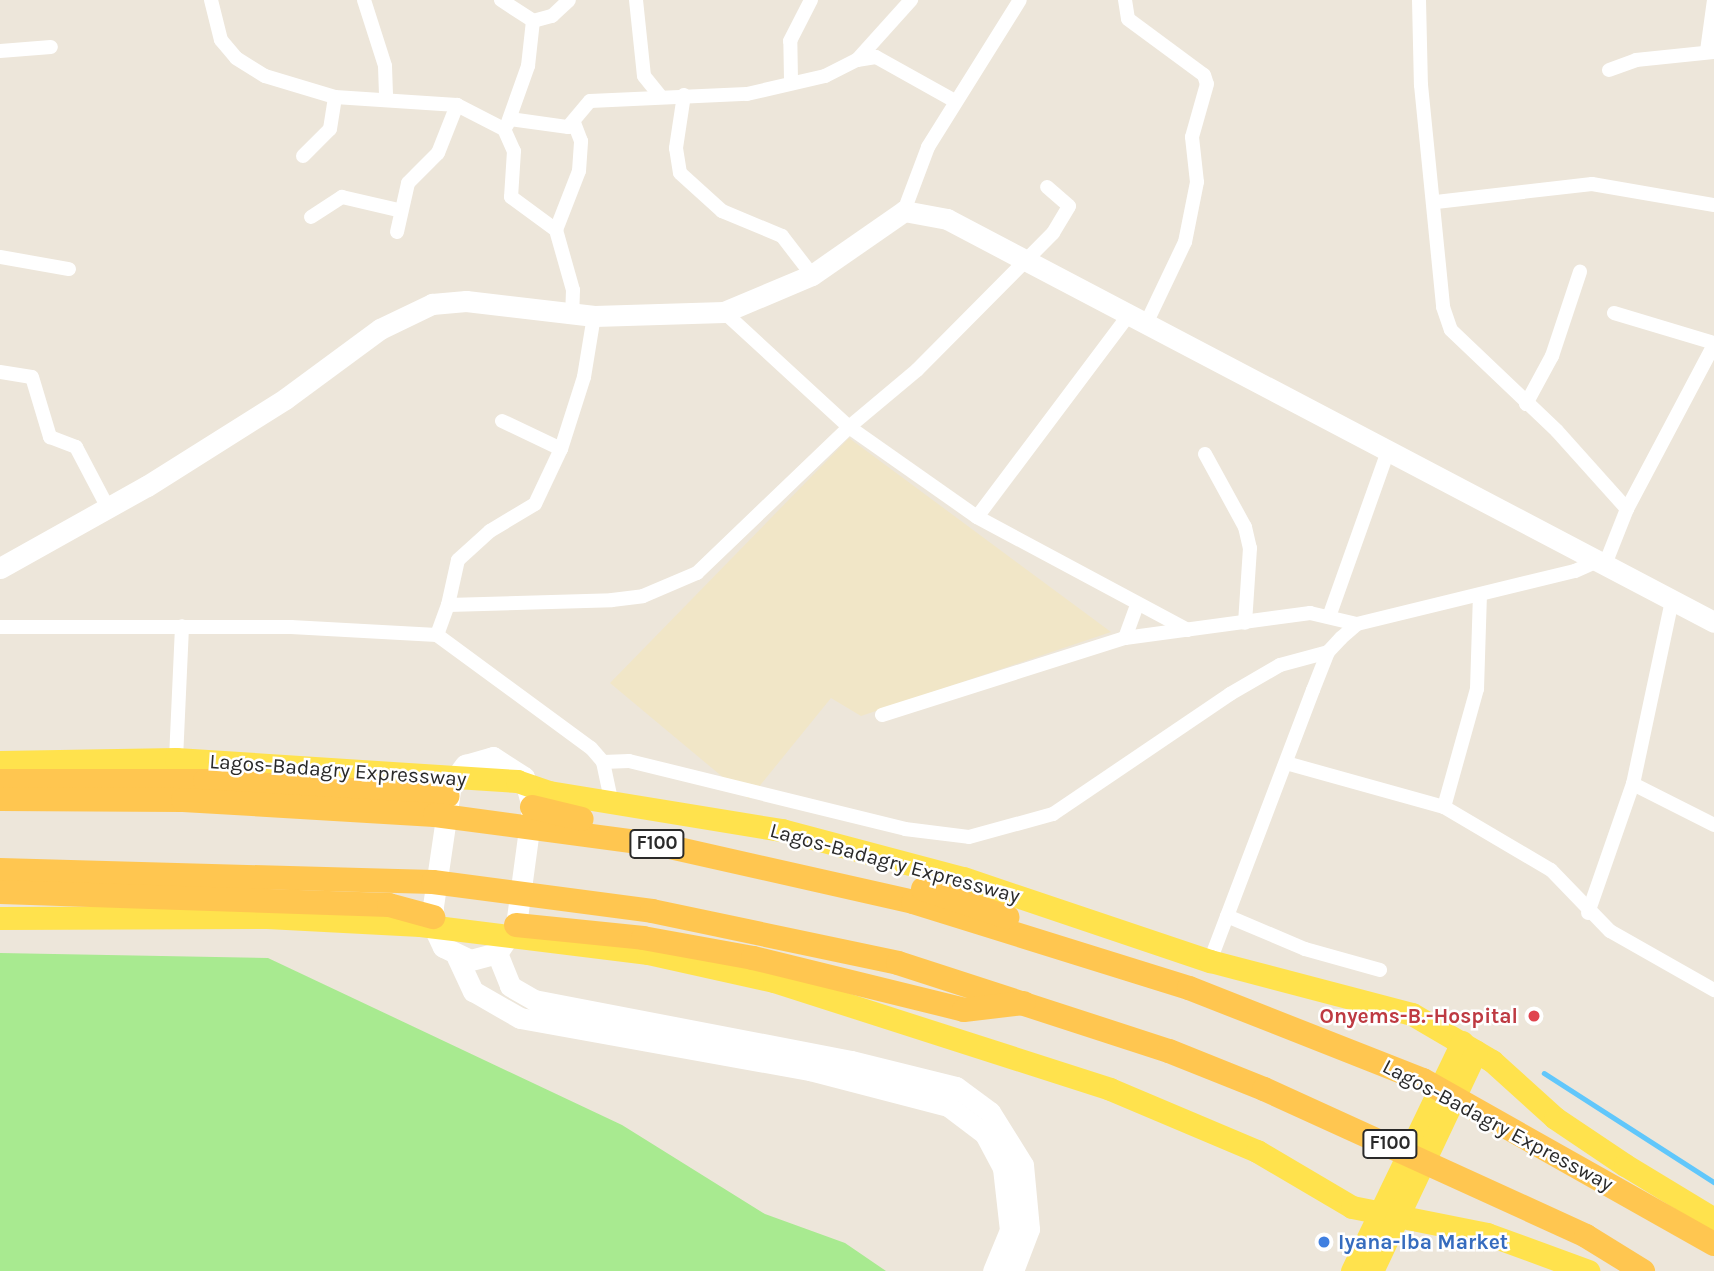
<!DOCTYPE html>
<style>
body{margin:0}
#map{position:relative;width:1714px;height:1271px;overflow:hidden;background:#ede6da;font-family:Karla,sans-serif}
div>[style]{position:absolute}
.education>*{inset:0;background:#f1e6c7}
.green>*{inset:0;background:#a8ea90}
.stream>*{height:4.5px;margin:-2.25px;padding:0 2.25px;transform-origin:2.25px;border-radius:2.25px;background:#61c7fb}
.minor>*{height:14px;margin:-7px;padding:0 7px;transform-origin:7px;border-radius:7px;background:#fff}
.secondary>*{height:21px;margin:-10.5px;padding:0 10.5px;transform-origin:10.5px;border-radius:10.5px;background:#fff}
.primary>*{height:23px;margin:-11.5px;padding:0 11.5px;transform-origin:11.5px;border-radius:11.5px;background:#ffe24d}
.trunk>*{height:24px;margin:-12px;padding:0 12px;transform-origin:12px;border-radius:12px;background:#ffc650}
.dots>*{width:19px;height:19px;translate:-50% -50%;box-sizing:border-box;border:4px solid #fff;border-radius:50%}
span{translate:-50% -50%;white-space:nowrap;text-align:center;line-height:1.15;-webkit-text-stroke:5px #fff;paint-order:stroke}
.shield-label span{padding:2px 5px;background:#fff;border:2px solid;border-radius:5px;-webkit-text-stroke-width:0}
.shield-label{font-size:19px;color:#2a2a2a;font-weight:700}
.street-label{font-size:21px;color:#2a2a2a}
.health-label{font-size:21px;color:#be3a42;font-weight:700}
.right{translate:-100% -50%;text-align:right}
.shop-label{font-size:21px;color:#366cbe;font-weight:700}
.left{translate:0 -50%;text-align:left}
</style>
<div id="map">
<div class="education">
<i style="clip-path:polygon(849px 438px,1111px 632px,861px 716px,831px 698px,749px 799px,610px 683px)"></i>
</div>
<div class="green">
<i style="clip-path:polygon(0 953px,268px 958px,622px 1125px,765px 1214px,845px 1243px,886px 1271px,0 1271px)"></i>
</div>
<div class="stream">
<i style="left:1544px;top:1073px;width:202px;rotate:32.7deg"></i>
</div>
<div class="minor">
<i style="left:211px;top:0;width:41px;rotate:76deg"></i>
<i style="left:221px;top:40px;width:23px;rotate:50deg"></i>
<i style="left:236px;top:58px;width:34px;rotate:32deg"></i>
<i style="left:265px;top:76px;width:73px;rotate:16.7deg"></i>
<i style="left:335px;top:97px;width:122px;rotate:3.8deg"></i>
<i style="left:457px;top:105px;width:53px;rotate:27.1deg"></i>
<i style="left:504px;top:129px;width:24px;rotate:66deg"></i>
<i style="left:514px;top:151px;width:46px;rotate:93.7deg"></i>
<i style="left:511px;top:197px;width:56px;rotate:36.3deg"></i>
<i style="left:556px;top:230px;width:62px;rotate:74.2deg"></i>
<i style="left:573px;top:290px;width:25px;rotate:92deg"></i>
<i style="left:364px;top:0;width:69px;rotate:72.3deg"></i>
<i style="left:385px;top:66px;width:34px;rotate:88deg"></i>
<i style="left:501px;top:0;width:38px;rotate:33deg"></i>
<i style="left:636px;top:0;width:76px;rotate:84deg"></i>
<i style="left:644px;top:76px;width:27px;rotate:51deg"></i>
<i style="left:1125px;top:0;width:19px;rotate:81deg"></i>
<i style="left:1128px;top:19px;width:94px;rotate:36.4deg"></i>
<i style="left:1204px;top:75px;width:9px;rotate:72deg"></i>
<i style="left:1207px;top:84px;width:55px;rotate:105.8deg"></i>
<i style="left:1192px;top:137px;width:45px;rotate:83.7deg"></i>
<i style="left:1197px;top:182px;width:61px;rotate:101.3deg"></i>
<i style="left:1185px;top:242px;width:93px;rotate:115.5deg"></i>
<i style="left:1419px;top:0;width:85px;rotate:88.7deg"></i>
<i style="left:1421px;top:85px;width:223px;rotate:84.3deg"></i>
<i style="left:1443px;top:307px;width:24px;rotate:71deg"></i>
<i style="left:1451px;top:330px;width:146px;rotate:43.6deg"></i>
<i style="left:1557px;top:431px;width:105px;rotate:48.1deg"></i>
<i style="left:0;top:51px;width:51px;rotate:-4.5deg"></i>
<i style="left:1707px;top:51px;width:51px;rotate:-82.2deg"></i>
<i style="left:857px;top:60px;width:81px;rotate:-48deg"></i>
<i style="left:1609px;top:70px;width:29px;rotate:-20deg"></i>
<i style="left:1636px;top:60px;width:78px;rotate:-5.9deg"></i>
<i style="left:791px;top:80px;width:39px;rotate:-91deg"></i>
<i style="left:790px;top:41px;width:46px;rotate:-62.9deg"></i>
<i style="left:684px;top:95px;width:54px;rotate:98.6deg"></i>
<i style="left:676px;top:148px;width:25px;rotate:81deg"></i>
<i style="left:680px;top:173px;width:57px;rotate:42.1deg"></i>
<i style="left:722px;top:211px;width:65px;rotate:22.6deg"></i>
<i style="left:782px;top:236px;width:49px;rotate:52.4deg"></i>
<i style="left:510px;top:119px;width:59px;rotate:7.9deg"></i>
<i style="left:568px;top:127px;width:34px;rotate:-50deg"></i>
<i style="left:590px;top:101px;width:157px;rotate:-2.6deg"></i>
<i style="left:747px;top:94px;width:80px;rotate:-13deg"></i>
<i style="left:825px;top:76px;width:36px;rotate:-27deg"></i>
<i style="left:857px;top:60px;width:19px;rotate:-9deg"></i>
<i style="left:876px;top:57px;width:88px;rotate:29.2deg"></i>
<i style="left:507px;top:125px;width:63px;rotate:-70.4deg"></i>
<i style="left:528px;top:66px;width:45px;rotate:-83.7deg"></i>
<i style="left:533px;top:21px;width:20px;rotate:-15deg"></i>
<i style="left:552px;top:16px;width:23px;rotate:-43deg"></i>
<i style="left:303px;top:156px;width:38px;rotate:-45deg"></i>
<i style="left:330px;top:129px;width:32px;rotate:-81deg"></i>
<i style="left:1436px;top:202px;width:157px;rotate:-6.6deg"></i>
<i style="left:1592px;top:184px;width:124px;rotate:9.8deg"></i>
<i style="left:904px;top:211px;width:68px;rotate:-69.4deg"></i>
<i style="left:928px;top:147px;width:173px;rotate:-58deg"></i>
<i style="left:311px;top:217px;width:37px;rotate:-33deg"></i>
<i style="left:342px;top:197px;width:57px;rotate:13.1deg"></i>
<i style="left:556px;top:230px;width:63px;rotate:-68.7deg"></i>
<i style="left:579px;top:171px;width:30px;rotate:-86deg"></i>
<i style="left:581px;top:141px;width:19px;rotate:-111deg"></i>
<i style="left:397px;top:232px;width:50px;rotate:-77.3deg"></i>
<i style="left:408px;top:183px;width:42px;rotate:-45deg"></i>
<i style="left:438px;top:153px;width:52px;rotate:-68.4deg"></i>
<i style="left:0;top:257px;width:70px;rotate:9.9deg"></i>
<i style="left:724px;top:312px;width:170px;rotate:42.6deg"></i>
<i style="left:849px;top:427px;width:156px;rotate:35.1deg"></i>
<i style="left:977px;top:517px;width:239px;rotate:28.2deg"></i>
<i style="left:1614px;top:313px;width:104px;rotate:16.7deg"></i>
<i style="left:0;top:372px;width:32px;rotate:9deg"></i>
<i style="left:32px;top:377px;width:63px;rotate:73.3deg"></i>
<i style="left:50px;top:437px;width:28px;rotate:21deg"></i>
<i style="left:76px;top:447px;width:69px;rotate:62.3deg"></i>
<i style="left:1526px;top:404px;width:55px;rotate:-61.6deg"></i>
<i style="left:1552px;top:356px;width:89px;rotate:-71.6deg"></i>
<i style="left:502px;top:421px;width:65px;rotate:25.4deg"></i>
<i style="left:1205px;top:454px;width:83px;rotate:61.3deg"></i>
<i style="left:1245px;top:527px;width:22px;rotate:77deg"></i>
<i style="left:1250px;top:548px;width:75px;rotate:93.8deg"></i>
<i style="left:977px;top:517px;width:250px;rotate:-53.1deg"></i>
<i style="left:1606px;top:562px;width:57px;rotate:-68.4deg"></i>
<i style="left:1627px;top:509px;width:186px;rotate:-62.1deg"></i>
<i style="left:448px;top:605px;width:46px;rotate:-77.5deg"></i>
<i style="left:458px;top:560px;width:43px;rotate:-42.2deg"></i>
<i style="left:490px;top:531px;width:52px;rotate:-31deg"></i>
<i style="left:535px;top:504px;width:61px;rotate:-64.7deg"></i>
<i style="left:561px;top:449px;width:76px;rotate:-72.3deg"></i>
<i style="left:584px;top:377px;width:62px;rotate:-80.7deg"></i>
<i style="left:1330px;top:614px;width:173px;rotate:-70.4deg"></i>
<i style="left:0;top:627px;width:291px"></i>
<i style="left:291px;top:627px;width:146px;rotate:3.1deg"></i>
<i style="left:437px;top:635px;width:191px;rotate:36.3deg"></i>
<i style="left:591px;top:748px;width:18px;rotate:49deg"></i>
<i style="left:603px;top:762px;width:40px;rotate:78deg"></i>
<i style="left:437px;top:635px;width:32px;rotate:-70deg"></i>
<i style="left:448px;top:605px;width:164px;rotate:-1.7deg"></i>
<i style="left:612px;top:600px;width:31px;rotate:-7deg"></i>
<i style="left:643px;top:596px;width:59px;rotate:-23.1deg"></i>
<i style="left:697px;top:573px;width:211px;rotate:-43.8deg"></i>
<i style="left:849px;top:427px;width:89px;rotate:-40deg"></i>
<i style="left:917px;top:370px;width:193px;rotate:-45.2deg"></i>
<i style="left:1053px;top:233px;width:31px;rotate:-59deg"></i>
<i style="left:1069px;top:206px;width:29px;rotate:-139deg"></i>
<i style="left:1125px;top:638px;width:35px;rotate:-70deg"></i>
<i style="left:882px;top:715px;width:255px;rotate:-17.6deg"></i>
<i style="left:1125px;top:638px;width:187px;rotate:-7.7deg"></i>
<i style="left:1310px;top:613px;width:48px;rotate:13.2deg"></i>
<i style="left:176px;top:759px;width:133px;rotate:-87.4deg"></i>
<i style="left:603px;top:762px;width:26px;rotate:-2deg"></i>
<i style="left:629px;top:761px;width:284px;rotate:13.8deg"></i>
<i style="left:905px;top:829px;width:64px;rotate:7.1deg"></i>
<i style="left:969px;top:837px;width:87px;rotate:-15.3deg"></i>
<i style="left:1053px;top:814px;width:214px;rotate:-34.1deg"></i>
<i style="left:1230px;top:694px;width:58px;rotate:-30.1deg"></i>
<i style="left:1280px;top:665px;width:50px;rotate:-15.2deg"></i>
<i style="left:1286px;top:763px;width:164px;rotate:15.6deg"></i>
<i style="left:1444px;top:807px;width:124px;rotate:30.5deg"></i>
<i style="left:1551px;top:870px;width:85px;rotate:46deg"></i>
<i style="left:1610px;top:931px;width:120px;rotate:29.6deg"></i>
<i style="left:1633px;top:784px;width:91px;rotate:26.8deg"></i>
<i style="left:1444px;top:807px;width:123px;rotate:-74.4deg"></i>
<i style="left:1477px;top:689px;width:94px;rotate:-88.2deg"></i>
<i style="left:1588px;top:913px;width:137px;rotate:-70.8deg"></i>
<i style="left:1633px;top:784px;width:188px;rotate:-78deg"></i>
<i style="left:1227px;top:916px;width:85px;rotate:22.9deg"></i>
<i style="left:1305px;top:949px;width:78px;rotate:15.6deg"></i>
<i style="left:1210px;top:961px;width:290px;rotate:-69.2deg"></i>
<i style="left:1313px;top:690px;width:41px;rotate:-68.5deg"></i>
<i style="left:1328px;top:652px;width:19px;rotate:-47deg"></i>
<i style="left:1341px;top:638px;width:21px;rotate:-41deg"></i>
<i style="left:1357px;top:624px;width:224px;rotate:-13.7deg"></i>
<i style="left:1575px;top:571px;width:30px;rotate:-24deg"></i>
</div>
<div class="secondary">
<i style="left:0;top:568px;width:168px;rotate:-29.2deg"></i>
<i style="left:147px;top:486px;width:163px;rotate:-32.2deg"></i>
<i style="left:285px;top:399px;width:118px;rotate:-36.4deg"></i>
<i style="left:380px;top:329px;width:58px;rotate:-25.7deg"></i>
<i style="left:432px;top:304px;width:34px;rotate:-5deg"></i>
<i style="left:466px;top:301px;width:129px;rotate:6.7deg"></i>
<i style="left:594px;top:316px;width:130px;rotate:-1.8deg"></i>
<i style="left:724px;top:312px;width:95px;rotate:-22.8deg"></i>
<i style="left:812px;top:275px;width:112px;rotate:-34.8deg"></i>
<i style="left:904px;top:211px;width:44px;rotate:10.5deg"></i>
<i style="left:947px;top:219px;width:866px;rotate:27.72deg"></i>
<i style="left:493px;top:757px;width:37px;rotate:33deg"></i>
<i style="left:524px;top:777px;width:31px;rotate:75deg"></i>
<i style="left:532px;top:807px;width:119px;rotate:97.7deg"></i>
<i style="left:516px;top:925px;width:34px;rotate:124deg"></i>
<i style="left:497px;top:953px;width:28px;rotate:165deg"></i>
<i style="left:470px;top:960px;width:30px;rotate:-154deg"></i>
<i style="left:443px;top:947px;width:21px;rotate:-115deg"></i>
<i style="left:434px;top:928px;width:22px;rotate:-93deg"></i>
<i style="left:433px;top:906px;width:123px;rotate:-81.6deg"></i>
<i style="left:451px;top:784px;width:24px;rotate:-54deg"></i>
<i style="left:465px;top:765px;width:29px;rotate:-16deg"></i>
<i style="left:497px;top:953px;width:35px;rotate:68deg"></i>
<i style="left:510px;top:986px;width:28px;rotate:30deg"></i>
<i style="left:534px;top:1000px;width:323px;rotate:10.9deg"></i>
<i style="left:851px;top:1061px;width:108px;rotate:13.9deg"></i>
<i style="left:956px;top:1087px;width:42px;rotate:36.3deg"></i>
<i style="left:990px;top:1112px;width:62px;rotate:58.1deg"></i>
<i style="left:1023px;top:1165px;width:64px;rotate:84.6deg"></i>
<i style="left:1029px;top:1229px;width:45px;rotate:110.9deg"></i>
<i style="left:457px;top:957px;width:38px;rotate:65deg"></i>
<i style="left:473px;top:991px;width:54px;rotate:29.9deg"></i>
<i style="left:520px;top:1018px;width:295px;rotate:10.2deg"></i>
<i style="left:810px;top:1070px;width:143px;rotate:14.6deg"></i>
<i style="left:948px;top:1106px;width:46px;rotate:37.1deg"></i>
<i style="left:985px;top:1134px;width:38px;rotate:62deg"></i>
<i style="left:1003px;top:1168px;width:62px;rotate:83.6deg"></i>
<i style="left:1010px;top:1230px;width:44px;rotate:112.5deg"></i>
</div>
<div class="primary">
<i style="left:0;top:762px;width:176px;rotate:-1deg"></i>
<i style="left:176px;top:759px;width:342px;rotate:3.7deg"></i>
<i style="left:517px;top:781px;width:34px;rotate:19deg"></i>
<i style="left:549px;top:792px;width:236px;rotate:9.3deg"></i>
<i style="left:782px;top:830px;width:187px;rotate:14.9deg"></i>
<i style="left:963px;top:878px;width:261px;rotate:18.6deg"></i>
<i style="left:1210px;top:961px;width:209px;rotate:14.7deg"></i>
<i style="left:1412px;top:1014px;width:93px;rotate:30.4deg"></i>
<i style="left:1492px;top:1061px;width:85px;rotate:42.1deg"></i>
<i style="left:1555px;top:1118px;width:84px;rotate:33.9deg"></i>
<i style="left:1625px;top:1165px;width:104px;rotate:31.2deg"></i>
<i style="left:0;top:918px;width:267px;rotate:-0.2deg"></i>
<i style="left:267px;top:917px;width:153px;rotate:3deg"></i>
<i style="left:420px;top:925px;width:230px;rotate:7deg"></i>
<i style="left:648px;top:953px;width:129px;rotate:12.5deg"></i>
<i style="left:774px;top:981px;width:353px;rotate:17.8deg"></i>
<i style="left:1110px;top:1089px;width:160px;rotate:22.9deg"></i>
<i style="left:1257px;top:1151px;width:110px;rotate:30.5deg"></i>
<i style="left:1352px;top:1207px;width:138px;rotate:11.3deg"></i>
<i style="left:1487px;top:1234px;width:108px;rotate:20.1deg"></i>
<i style="left:1352px;top:1271px;width:254px;rotate:-64.3deg"></i>
<i style="left:1372px;top:1271px;width:243px;rotate:-64.7deg"></i>
</div>
<div class="trunk">
<i style="left:0;top:781px;width:205px"></i>
<i style="left:205px;top:781px;width:243px;rotate:3.5deg"></i>
<i style="left:0;top:799px;width:183px;rotate:0.3deg"></i>
<i style="left:183px;top:800px;width:252px;rotate:3.4deg"></i>
<i style="left:435px;top:815px;width:228px;rotate:7.6deg"></i>
<i style="left:661px;top:845px;width:258px;rotate:12.7deg"></i>
<i style="left:913px;top:902px;width:289px;rotate:17.3deg"></i>
<i style="left:1189px;top:988px;width:251px;rotate:21.5deg"></i>
<i style="left:1423px;top:1080px;width:334px;rotate:29.4deg"></i>
<i style="left:532px;top:807px;width:51px;rotate:13.5deg"></i>
<i style="left:0;top:870px;width:433px;rotate:1.6deg"></i>
<i style="left:433px;top:882px;width:221px;rotate:7.5deg"></i>
<i style="left:652px;top:911px;width:251px;rotate:11.9deg"></i>
<i style="left:898px;top:963px;width:285px;rotate:18deg"></i>
<i style="left:1169px;top:1051px;width:102px;rotate:21.8deg"></i>
<i style="left:1264px;top:1089px;width:354px;rotate:24.5deg"></i>
<i style="left:1586px;top:1236px;width:67px;rotate:31.6deg"></i>
<i style="left:923px;top:889px;width:89px;rotate:18.4deg"></i>
<i style="left:0;top:892px;width:389px;rotate:1.9deg"></i>
<i style="left:389px;top:905px;width:46px;rotate:15.3deg"></i>
<i style="left:516px;top:925px;width:128px;rotate:5.8deg"></i>
<i style="left:643px;top:938px;width:112px;rotate:10.3deg"></i>
<i style="left:753px;top:958px;width:217px;rotate:13.8deg"></i>
<i style="left:964px;top:1010px;width:60px;rotate:-6.7deg"></i>
</div>
<div class="dots">
<i style="left:1534px;top:1016px;background:#e0444e"></i>
<i style="left:1324px;top:1242px;background:#3f7fe0"></i>
</div>
<div class="shield-label">
<span style="left:657px;top:844px">F100</span>
<span style="left:1390px;top:1144px">F100</span>
</div>
<div class="street-label">
<span style="left:338px;top:770px;rotate:4deg">Lagos-Badagry Expressway</span>
<span style="left:895px;top:863px;rotate:15deg">Lagos-Badagry Expressway</span>
<span style="left:1498px;top:1125px;rotate:28deg">Lagos-Badagry Expressway</span>
</div>
<div class="health-label">
<span class="right" style="left:1518px;top:1016px">Onyems-B.-Hospital</span>
</div>
<div class="shop-label">
<span class="left" style="left:1338px;top:1242px">Iyana-Iba Market</span>
</div>
</div>
